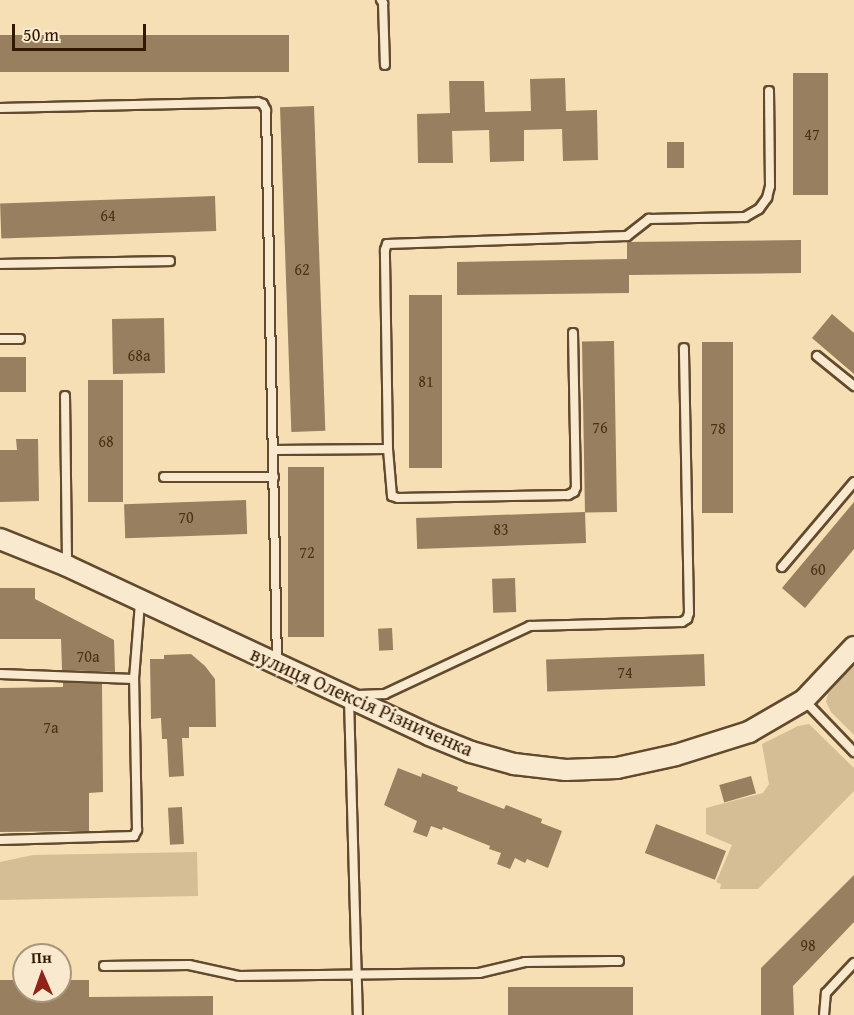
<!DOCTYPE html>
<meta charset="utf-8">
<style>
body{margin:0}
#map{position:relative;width:854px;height:1015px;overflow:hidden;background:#f6dfb5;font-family:"Gentium Book Plus",serif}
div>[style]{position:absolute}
.green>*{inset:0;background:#d5bd96}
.building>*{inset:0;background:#977f5f;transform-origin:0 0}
.roads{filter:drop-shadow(2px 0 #624a2e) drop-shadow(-2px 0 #624a2e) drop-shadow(0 2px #624a2e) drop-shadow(0 -2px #624a2e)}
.service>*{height:8px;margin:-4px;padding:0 4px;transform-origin:4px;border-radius:4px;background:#f9eacf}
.tertiary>*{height:20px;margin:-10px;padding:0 10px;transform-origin:10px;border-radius:10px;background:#f9eacf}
span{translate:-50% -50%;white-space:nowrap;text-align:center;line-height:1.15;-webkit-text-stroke:4.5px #f9eacf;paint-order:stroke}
.number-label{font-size:16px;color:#4a3218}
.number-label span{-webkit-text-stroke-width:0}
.street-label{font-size:20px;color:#311801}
.north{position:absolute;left:12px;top:943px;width:60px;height:60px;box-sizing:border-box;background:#f9eacf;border:2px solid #a9967d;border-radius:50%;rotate:358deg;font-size:16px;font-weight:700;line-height:24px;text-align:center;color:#311801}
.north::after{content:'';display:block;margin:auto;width:21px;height:27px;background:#8f2418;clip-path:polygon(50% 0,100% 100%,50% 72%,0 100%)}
.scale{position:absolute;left:12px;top:24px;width:134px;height:27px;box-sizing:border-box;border:3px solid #311801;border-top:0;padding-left:8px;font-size:18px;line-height:21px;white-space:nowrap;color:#311801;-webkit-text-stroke:4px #f9eacf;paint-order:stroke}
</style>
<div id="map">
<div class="green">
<i style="clip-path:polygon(854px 664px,854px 735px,831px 712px,826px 702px,828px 694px)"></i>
<i style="clip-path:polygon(809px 724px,854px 768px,854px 791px,758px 889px,720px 889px,721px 884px,716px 882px,732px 845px,706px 834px,706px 808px,763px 793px,769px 784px,762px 744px,798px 726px)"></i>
<i style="clip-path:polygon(197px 852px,198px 896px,0 900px,0 862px,33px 855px)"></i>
</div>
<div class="building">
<i style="left:289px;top:35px;width:37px;height:289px;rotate:90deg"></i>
<i style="left:793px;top:73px;width:35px;height:122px"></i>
<i style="clip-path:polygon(565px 78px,566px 111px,597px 110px,598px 160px,563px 161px,562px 129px,524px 130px,524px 161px,490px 162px,489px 130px,452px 131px,453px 163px,418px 163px,417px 114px,450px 113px,449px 81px,484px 81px,485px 112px,531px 111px,530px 79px)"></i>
<i style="left:314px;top:106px;width:325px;height:34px;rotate:88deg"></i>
<i style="left:667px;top:142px;width:17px;height:26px"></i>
<i style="left:215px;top:196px;width:35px;height:215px;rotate:88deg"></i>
<i style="clip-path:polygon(801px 240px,801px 273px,629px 275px,629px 293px,457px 295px,457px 262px,627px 259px,627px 242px)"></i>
<i style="left:409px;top:295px;width:33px;height:173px"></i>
<i style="clip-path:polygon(832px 314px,854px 333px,854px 374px,812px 338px)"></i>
<i style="left:164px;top:318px;width:55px;height:52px;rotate:89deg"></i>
<i style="left:614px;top:341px;width:171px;height:32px;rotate:89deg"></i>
<i style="left:702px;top:342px;width:31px;height:171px"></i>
<i style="left:26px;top:357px;width:35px;height:26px;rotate:90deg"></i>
<i style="left:88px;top:380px;width:35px;height:122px"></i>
<i style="clip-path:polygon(16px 439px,38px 439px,39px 501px,0 502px,0 450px,17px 450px)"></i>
<i style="left:288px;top:467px;width:36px;height:170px"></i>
<i style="left:246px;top:500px;width:34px;height:122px;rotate:88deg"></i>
<i style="clip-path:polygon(854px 502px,854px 549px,805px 608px,782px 588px)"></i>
<i style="left:585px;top:512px;width:31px;height:169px;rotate:88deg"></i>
<i style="left:515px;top:578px;width:34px;height:23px;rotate:88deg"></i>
<i style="clip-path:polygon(0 588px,35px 588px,35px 599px,114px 640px,115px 672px,62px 670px,61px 639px,0 639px)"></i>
<i style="left:392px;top:628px;width:22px;height:14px;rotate:87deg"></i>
<i style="clip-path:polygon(191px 654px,205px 666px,215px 679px,216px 727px,189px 727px,189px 738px,182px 738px,184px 776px,169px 777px,167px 739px,162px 739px,161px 718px,151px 719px,150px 659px,164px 659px,164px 655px)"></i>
<i style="left:704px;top:654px;width:32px;height:158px;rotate:88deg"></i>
<i style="clip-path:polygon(63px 682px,102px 684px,103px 792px,89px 793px,89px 831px,0 832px,0 688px,63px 687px)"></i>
<i style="clip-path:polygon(398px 768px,421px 777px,422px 773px,458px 787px,457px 791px,504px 809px,506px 805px,542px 819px,541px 823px,562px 831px,548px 868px,527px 859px,525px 863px,515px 858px,510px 869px,497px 864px,501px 853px,489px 849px,490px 846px,443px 827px,442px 830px,431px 826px,427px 837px,413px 832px,417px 821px,384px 805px)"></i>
<i style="left:751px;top:776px;width:18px;height:33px;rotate:74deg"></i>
<i style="left:182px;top:807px;width:37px;height:14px;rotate:87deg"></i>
<i style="left:656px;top:824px;width:75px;height:31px;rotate:21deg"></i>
<i style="clip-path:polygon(854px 875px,854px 922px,793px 986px,794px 1015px,761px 1015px,761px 968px)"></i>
<i style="clip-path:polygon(0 980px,24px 980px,24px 991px,60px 991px,60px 980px,89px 980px,89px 997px,213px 996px,213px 1015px,0 1015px)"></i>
<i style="left:633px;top:987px;width:28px;height:125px;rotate:90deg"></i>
</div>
<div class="roads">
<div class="service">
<i style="left:381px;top:0;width:4px;rotate:56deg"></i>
<i style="left:383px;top:3px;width:62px;rotate:88.2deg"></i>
<i style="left:0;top:108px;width:258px;rotate:-1.3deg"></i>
<i style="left:258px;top:102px;width:5px;rotate:22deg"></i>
<i style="left:263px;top:104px;width:7px;rotate:63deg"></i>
<i style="left:266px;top:110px;width:553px;rotate:88.86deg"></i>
<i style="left:0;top:264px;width:170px;rotate:-1deg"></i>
<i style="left:573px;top:333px;width:154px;rotate:88.9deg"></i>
<i style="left:576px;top:487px;width:5px;rotate:112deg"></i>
<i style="left:574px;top:492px;width:7px;rotate:153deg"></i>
<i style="left:568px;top:495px;width:170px;rotate:179deg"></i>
<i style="left:398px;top:498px;width:6px;rotate:-162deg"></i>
<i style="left:392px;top:496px;width:47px;rotate:-94.9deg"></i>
<i style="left:388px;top:449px;width:199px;rotate:-90.9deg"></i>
<i style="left:385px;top:250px;width:6px;rotate:-72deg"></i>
<i style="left:387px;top:244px;width:240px;rotate:-1.9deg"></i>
<i style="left:627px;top:236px;width:28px;rotate:-38deg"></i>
<i style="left:649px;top:219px;width:96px;rotate:-1.2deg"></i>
<i style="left:745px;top:217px;width:16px;rotate:-30deg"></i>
<i style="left:759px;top:209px;width:14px;rotate:-54deg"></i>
<i style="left:767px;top:198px;width:12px;rotate:-76deg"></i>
<i style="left:770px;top:186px;width:95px;rotate:-90.6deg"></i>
<i style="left:0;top:339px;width:20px"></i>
<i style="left:817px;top:356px;width:48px;rotate:39deg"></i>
<i style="left:65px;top:396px;width:169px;rotate:89.3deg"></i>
<i style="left:274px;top:450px;width:114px;rotate:-0.5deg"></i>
<i style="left:164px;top:477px;width:110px"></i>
<i style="left:782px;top:567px;width:111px;rotate:-49.7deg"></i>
<i style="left:0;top:674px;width:134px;rotate:2.1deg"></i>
<i style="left:358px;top:695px;width:27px;rotate:-2deg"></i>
<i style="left:385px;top:694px;width:160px;rotate:-25.1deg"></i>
<i style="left:530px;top:626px;width:152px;rotate:-1.5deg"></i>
<i style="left:682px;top:622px;width:6px;rotate:-31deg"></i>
<i style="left:687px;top:619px;width:6px;rotate:-72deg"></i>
<i style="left:689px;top:613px;width:265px;rotate:-91.1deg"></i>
<i style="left:349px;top:699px;width:316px;rotate:88.4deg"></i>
<i style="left:805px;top:701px;width:71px;rotate:46.1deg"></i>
<i style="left:0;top:840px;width:134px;rotate:-1.7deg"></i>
<i style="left:134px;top:836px;width:7px;rotate:-63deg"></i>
<i style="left:137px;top:830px;width:151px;rotate:-91.1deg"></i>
<i style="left:134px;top:679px;width:77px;rotate:-85.5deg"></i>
<i style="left:104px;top:966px;width:85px;rotate:-0.7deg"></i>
<i style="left:189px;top:965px;width:51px;rotate:12.4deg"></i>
<i style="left:239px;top:976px;width:240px;rotate:-0.7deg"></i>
<i style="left:479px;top:973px;width:47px;rotate:-13.4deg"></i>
<i style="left:525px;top:962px;width:94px;rotate:-0.6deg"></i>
<i style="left:824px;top:1015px;width:22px;rotate:-85deg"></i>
<i style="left:826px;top:993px;width:41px;rotate:-47deg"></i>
</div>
<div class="tertiary">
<i style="left:0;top:539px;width:72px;rotate:21.9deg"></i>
<i style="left:67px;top:566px;width:400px;rotate:25deg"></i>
<i style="left:429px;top:735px;width:45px;rotate:22deg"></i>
<i style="left:471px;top:752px;width:45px;rotate:15.6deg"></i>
<i style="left:514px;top:764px;width:52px;rotate:6.6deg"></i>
<i style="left:566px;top:770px;width:51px;rotate:-2.2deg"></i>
<i style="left:617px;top:768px;width:60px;rotate:-12.4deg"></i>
<i style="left:676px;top:755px;width:77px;rotate:-17.5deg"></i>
<i style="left:749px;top:732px;width:64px;rotate:-30.2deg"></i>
<i style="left:804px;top:700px;width:73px;rotate:-46.7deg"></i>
</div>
</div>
<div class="number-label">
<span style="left:812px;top:134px">47</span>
<span style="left:108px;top:215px">64</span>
<span style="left:302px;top:269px">62</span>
<span style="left:139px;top:355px">68а</span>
<span style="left:426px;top:381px">81</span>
<span style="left:600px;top:427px">76</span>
<span style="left:718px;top:428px">78</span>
<span style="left:106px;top:441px">68</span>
<span style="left:186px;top:517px">70</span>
<span style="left:501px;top:529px">83</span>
<span style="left:307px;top:552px">72</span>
<span style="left:818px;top:569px">60</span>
<span style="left:88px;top:656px">70а</span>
<span style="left:625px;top:672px">74</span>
<span style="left:51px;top:727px">7а</span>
<span style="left:808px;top:945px">98</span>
</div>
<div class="street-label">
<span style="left:362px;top:701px;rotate:24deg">вулиця Олексія Різниченка</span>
</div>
<div class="north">Пн</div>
<div class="scale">50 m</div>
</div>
